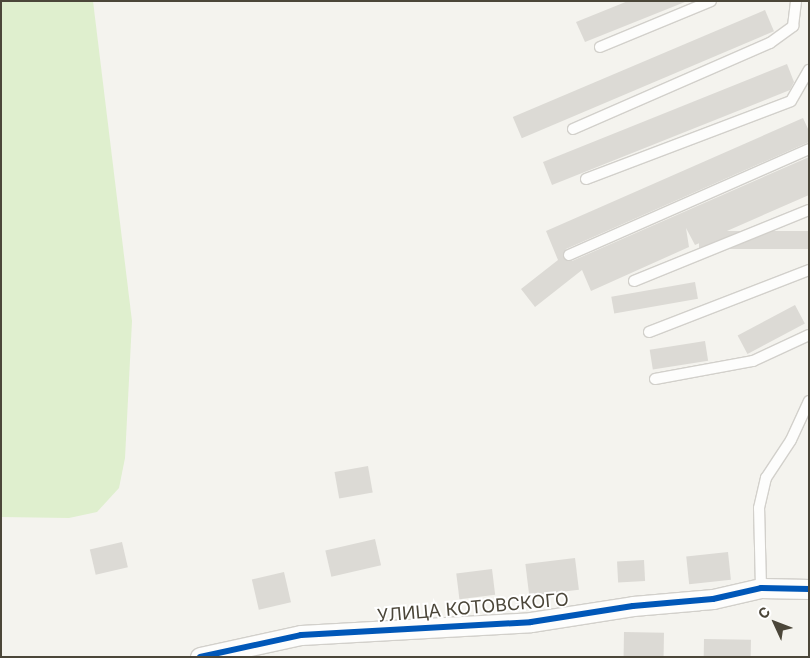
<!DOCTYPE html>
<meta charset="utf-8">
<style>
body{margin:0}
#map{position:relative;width:810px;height:658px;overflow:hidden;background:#f4f3ee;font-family:Inter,sans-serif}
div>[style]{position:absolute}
.green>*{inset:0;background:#dfefce}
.building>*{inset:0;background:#dcdad5;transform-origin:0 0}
.roads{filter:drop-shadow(1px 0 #d2d0cb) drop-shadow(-1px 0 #d2d0cb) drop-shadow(0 1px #d2d0cb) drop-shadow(0 -1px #d2d0cb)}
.lane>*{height:10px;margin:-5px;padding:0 5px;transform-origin:5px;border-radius:5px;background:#fdfdfc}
.street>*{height:19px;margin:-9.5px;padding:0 9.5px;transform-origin:9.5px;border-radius:9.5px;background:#fdfdfc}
.cycleway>*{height:6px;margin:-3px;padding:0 3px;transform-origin:3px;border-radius:3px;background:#0057b8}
span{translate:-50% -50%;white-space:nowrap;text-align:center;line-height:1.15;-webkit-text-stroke:4px #fff;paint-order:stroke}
.street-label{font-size:18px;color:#4b4639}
.frame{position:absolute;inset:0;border:2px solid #4b4639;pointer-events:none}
.north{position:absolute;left:750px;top:598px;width:50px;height:50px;-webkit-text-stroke:4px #fff;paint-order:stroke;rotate:313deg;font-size:14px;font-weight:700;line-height:20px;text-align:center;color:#4b4639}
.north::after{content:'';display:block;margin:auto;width:18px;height:22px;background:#4b4639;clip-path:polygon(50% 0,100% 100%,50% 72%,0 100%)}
</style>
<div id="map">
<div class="green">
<i style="clip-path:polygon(1px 1px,93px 1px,132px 321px,125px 458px,119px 488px,97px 512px,69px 518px,1px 517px)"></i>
</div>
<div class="building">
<i style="clip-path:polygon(628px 1px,685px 2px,585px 42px,576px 22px)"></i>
<i style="left:765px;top:10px;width:23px;height:274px;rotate:67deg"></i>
<i style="clip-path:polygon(787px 64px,794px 82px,790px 90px,552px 185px,543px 162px)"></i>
<i style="clip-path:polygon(803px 118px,809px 131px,809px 142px,566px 249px,563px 257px,572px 261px,809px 157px,809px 195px,695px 245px,686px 228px,689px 247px,591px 291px,582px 270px,535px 307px,521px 289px,558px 260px,546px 231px)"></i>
<i style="left:809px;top:231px;width:18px;height:110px;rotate:90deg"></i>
<i style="left:695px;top:282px;width:17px;height:85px;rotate:80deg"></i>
<i style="left:795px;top:305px;width:21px;height:65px;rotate:62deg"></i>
<i style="left:705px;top:341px;width:20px;height:56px;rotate:81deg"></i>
<i style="left:368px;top:466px;width:27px;height:34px;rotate:80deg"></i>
<i style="left:375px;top:539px;width:27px;height:51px;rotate:77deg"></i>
<i style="left:122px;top:542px;width:26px;height:33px;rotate:77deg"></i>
<i style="left:728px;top:552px;width:28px;height:42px;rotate:84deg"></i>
<i style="left:575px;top:558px;width:32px;height:50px;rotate:83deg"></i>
<i style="left:644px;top:560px;width:21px;height:27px;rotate:87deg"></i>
<i style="left:492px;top:569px;width:26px;height:36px;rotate:83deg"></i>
<i style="left:284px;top:572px;width:31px;height:33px;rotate:77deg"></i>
<i style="left:624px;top:632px;width:40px;height:25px;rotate:1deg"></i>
<i style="left:704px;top:639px;width:47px;height:18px;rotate:1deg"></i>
</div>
<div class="roads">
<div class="lane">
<i style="left:600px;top:47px;width:120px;rotate:-22.5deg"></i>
<i style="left:573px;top:129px;width:215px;rotate:-23.6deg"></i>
<i style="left:770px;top:43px;width:29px;rotate:-36deg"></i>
<i style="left:793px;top:26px;width:25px;rotate:-83deg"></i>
<i style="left:586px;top:179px;width:219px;rotate:-20.8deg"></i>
<i style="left:791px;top:101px;width:36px;rotate:-60deg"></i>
<i style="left:569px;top:255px;width:262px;rotate:-23.8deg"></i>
<i style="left:634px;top:281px;width:189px;rotate:-22.1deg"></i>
<i style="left:649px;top:332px;width:172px;rotate:-21.2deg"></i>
<i style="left:655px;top:379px;width:100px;rotate:-10.4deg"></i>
<i style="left:753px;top:361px;width:62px;rotate:-24.9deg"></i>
<i style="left:761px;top:588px;width:80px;rotate:-91.4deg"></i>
<i style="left:759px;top:508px;width:31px;rotate:-77deg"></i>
<i style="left:766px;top:478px;width:45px;rotate:-56.7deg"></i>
<i style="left:791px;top:440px;width:43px;rotate:-65.2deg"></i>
</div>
<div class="street">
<i style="left:200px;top:657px;width:103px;rotate:-12.3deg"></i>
<i style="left:301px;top:635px;width:230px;rotate:-3.2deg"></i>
<i style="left:531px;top:622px;width:103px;rotate:-8.9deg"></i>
<i style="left:633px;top:606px;width:80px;rotate:-5deg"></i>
<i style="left:713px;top:599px;width:49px;rotate:-12.9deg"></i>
<i style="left:761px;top:588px;width:48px;rotate:1.2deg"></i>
</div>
</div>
<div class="cycleway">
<i style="left:200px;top:657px;width:103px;rotate:-12.3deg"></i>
<i style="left:301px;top:635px;width:230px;rotate:-3.2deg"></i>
<i style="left:531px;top:622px;width:103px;rotate:-8.9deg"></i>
<i style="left:633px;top:606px;width:80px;rotate:-5deg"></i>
<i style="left:713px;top:599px;width:49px;rotate:-12.9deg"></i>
<i style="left:761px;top:588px;width:48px;rotate:1.2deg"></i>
</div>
<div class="street-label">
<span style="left:473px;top:608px;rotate:-5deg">УЛИЦА КОТОВСКОГО</span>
</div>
<div class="frame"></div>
<div class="north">С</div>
</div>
